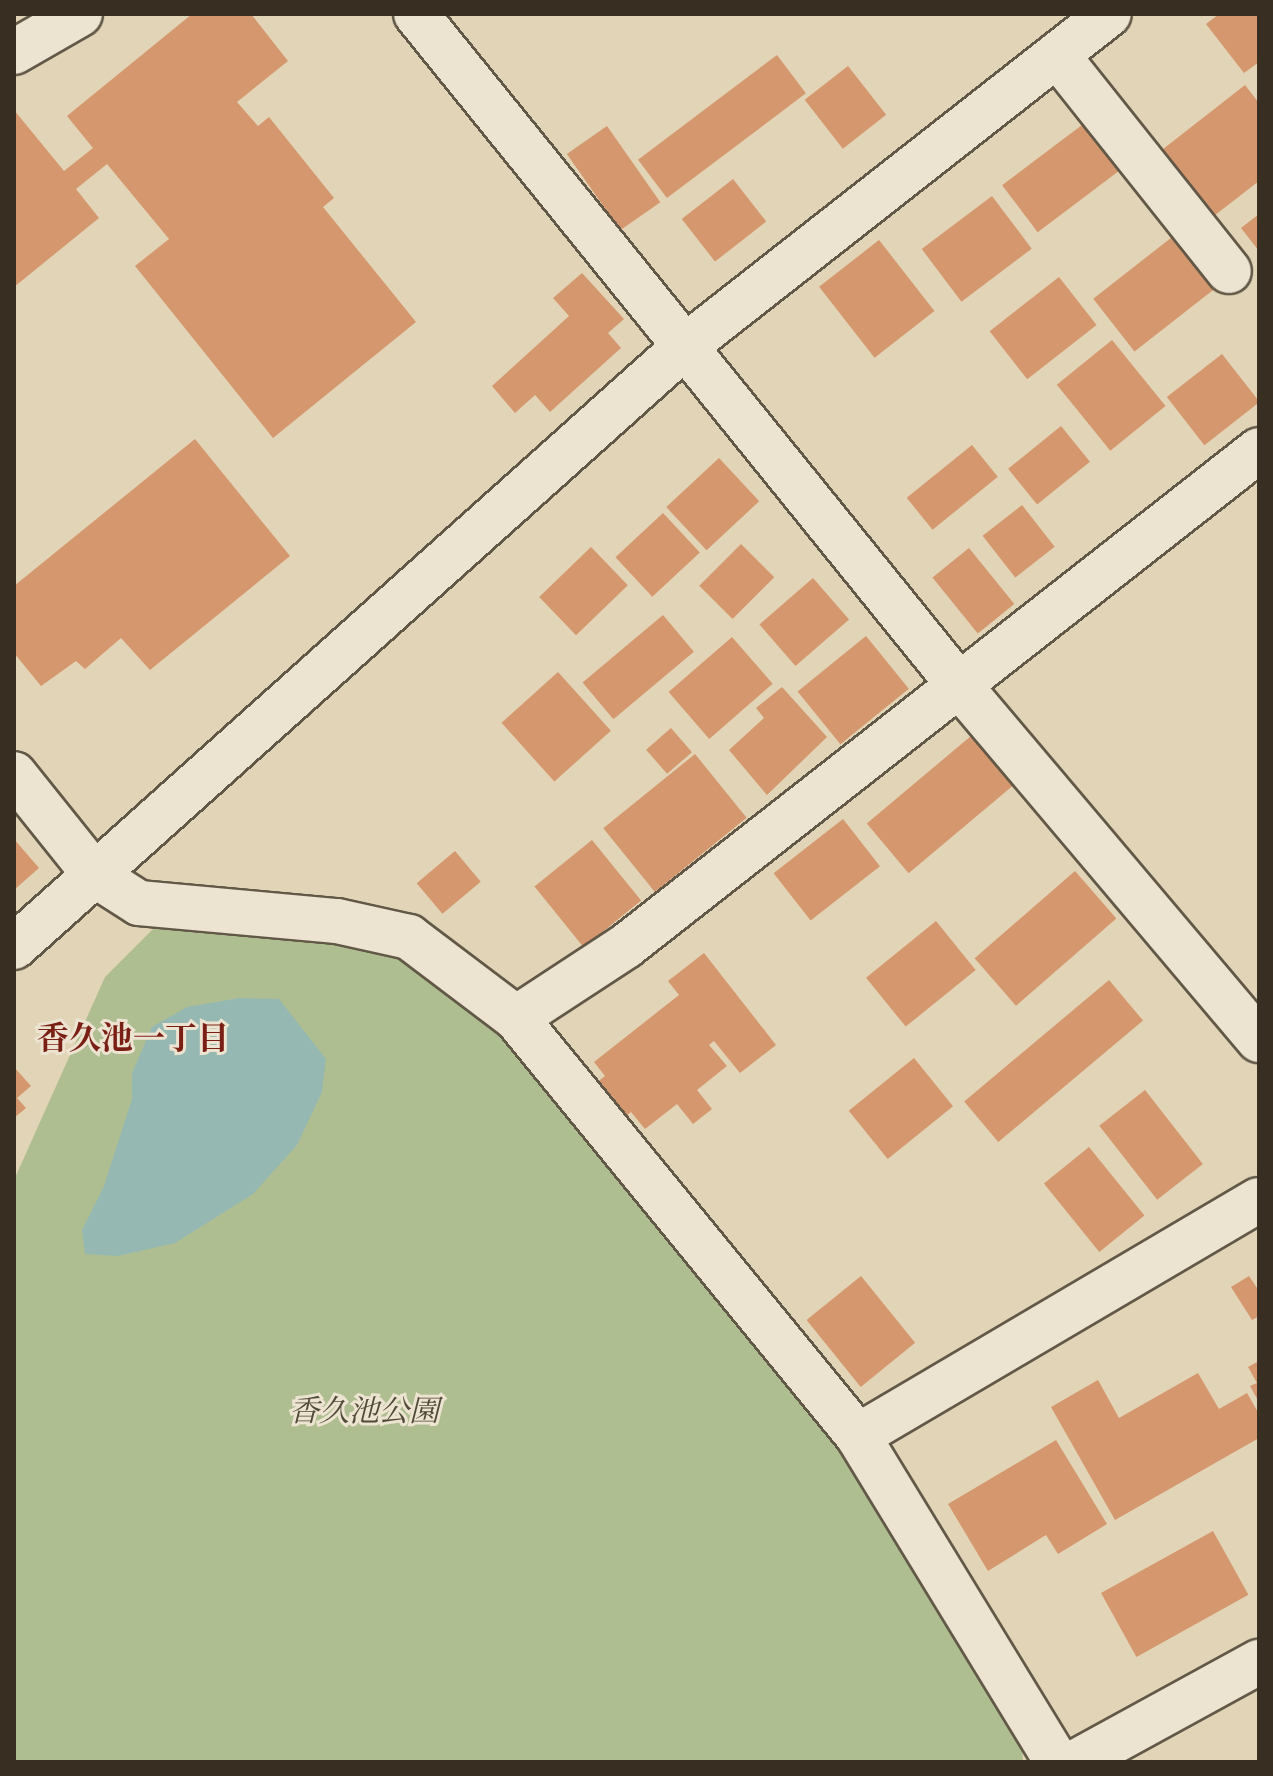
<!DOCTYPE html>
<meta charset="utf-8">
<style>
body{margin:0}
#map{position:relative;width:1273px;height:1776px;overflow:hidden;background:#e2d4b6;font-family:"Libre Bodoni","Noto Serif JP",serif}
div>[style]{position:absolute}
.green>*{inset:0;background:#afbe91}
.water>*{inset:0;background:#95b8b2}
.building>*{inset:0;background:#d5976d;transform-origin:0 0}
.roads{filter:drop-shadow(2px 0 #625847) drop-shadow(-2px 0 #625847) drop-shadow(0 2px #625847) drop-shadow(0 -2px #625847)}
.minor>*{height:44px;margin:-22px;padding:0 22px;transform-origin:22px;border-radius:22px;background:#ece3d0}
span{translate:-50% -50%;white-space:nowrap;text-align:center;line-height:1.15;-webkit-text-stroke:6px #ece3d0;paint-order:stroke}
.park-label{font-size:30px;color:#504b38;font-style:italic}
.neighbourhood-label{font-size:32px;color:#7a1f14;font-weight:700}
.frame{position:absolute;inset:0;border:16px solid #382e22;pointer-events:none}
</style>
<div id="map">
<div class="green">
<i style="clip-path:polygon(157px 925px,361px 939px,452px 980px,823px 1408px,1020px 1724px,1023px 1762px,14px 1762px,14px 1180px,105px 977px)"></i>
</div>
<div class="water">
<i style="clip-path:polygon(239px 998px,279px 999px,326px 1059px,322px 1092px,297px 1145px,253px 1194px,175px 1243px,118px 1256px,85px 1254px,82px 1230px,104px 1186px,132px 1099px,132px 1073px,152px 1027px,187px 1007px)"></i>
</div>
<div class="building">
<i style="clip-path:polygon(192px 14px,251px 14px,288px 61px,237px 102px,258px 126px,269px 117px,334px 198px,323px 207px,416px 322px,273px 438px,135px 266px,169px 239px,107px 164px,76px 189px,99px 218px,14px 287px,14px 110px,64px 171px,93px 148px,67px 116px)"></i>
<i style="clip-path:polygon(1219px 14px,1259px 14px,1259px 62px,1244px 73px,1206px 24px)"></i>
<i style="left:777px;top:55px;width:48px;height:174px;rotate:53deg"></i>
<i style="left:848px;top:66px;width:62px;height:55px;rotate:52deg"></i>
<i style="clip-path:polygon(1245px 85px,1259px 103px,1259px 181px,1210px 219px,1158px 153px)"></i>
<i style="left:1086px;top:122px;width:59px;height:105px;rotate:53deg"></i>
<i style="left:607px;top:126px;width:93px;height:49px;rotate:55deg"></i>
<i style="left:733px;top:179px;width:54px;height:65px;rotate:52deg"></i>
<i style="left:992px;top:196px;width:66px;height:88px;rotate:53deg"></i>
<i style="clip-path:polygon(1259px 214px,1259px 251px,1241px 228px)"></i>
<i style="left:1176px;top:234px;width:67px;height:105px;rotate:52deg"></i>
<i style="left:879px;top:240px;width:90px;height:76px;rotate:52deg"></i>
<i style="clip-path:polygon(582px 273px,624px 319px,608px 333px,621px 348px,550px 412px,535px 395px,515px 413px,492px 386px,569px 316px,553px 298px)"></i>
<i style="left:1059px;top:277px;width:61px;height:88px;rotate:52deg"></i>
<i style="left:1112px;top:340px;width:85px;height:71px;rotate:51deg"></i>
<i style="left:1222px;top:354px;width:61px;height:70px;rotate:52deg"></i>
<i style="left:1061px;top:426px;width:46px;height:68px;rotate:51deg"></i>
<i style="clip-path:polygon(195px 439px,290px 556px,150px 670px,121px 638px,85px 669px,76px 661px,41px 686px,14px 653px,14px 586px)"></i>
<i style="left:972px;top:445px;width:41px;height:84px;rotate:51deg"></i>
<i style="left:719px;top:458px;width:59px;height:72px;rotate:47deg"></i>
<i style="left:1022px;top:505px;width:53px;height:50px;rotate:52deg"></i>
<i style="left:663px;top:513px;width:54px;height:65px;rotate:47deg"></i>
<i style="left:741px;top:544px;width:47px;height:59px;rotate:45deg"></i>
<i style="left:591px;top:547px;width:53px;height:72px;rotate:46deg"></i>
<i style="left:969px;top:548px;width:72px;height:47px;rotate:51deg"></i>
<i style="left:813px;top:578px;width:55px;height:71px;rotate:49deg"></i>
<i style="left:663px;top:615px;width:48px;height:105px;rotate:50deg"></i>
<i style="left:866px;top:636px;width:68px;height:88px;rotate:51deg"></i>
<i style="left:732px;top:637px;width:62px;height:84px;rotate:49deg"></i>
<i style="left:558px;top:672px;width:79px;height:76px;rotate:48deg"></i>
<i style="clip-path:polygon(782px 687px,827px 737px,767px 795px,729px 750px,764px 718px,756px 708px)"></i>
<i style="left:671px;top:728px;width:32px;height:33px;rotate:49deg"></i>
<i style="left:971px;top:736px;width:65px;height:136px;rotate:50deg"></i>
<i style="left:695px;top:754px;width:82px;height:118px;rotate:51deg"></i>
<i style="left:843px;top:819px;width:60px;height:88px;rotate:52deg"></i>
<i style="clip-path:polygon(14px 839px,39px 868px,14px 890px)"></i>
<i style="left:592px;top:840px;width:78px;height:74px;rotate:51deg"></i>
<i style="left:455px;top:851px;width:40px;height:50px;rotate:50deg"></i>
<i style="left:1075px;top:871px;width:63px;height:133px;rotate:49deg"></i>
<i style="left:936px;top:921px;width:63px;height:90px;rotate:51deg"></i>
<i style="clip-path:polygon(704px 953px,776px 1045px,740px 1073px,714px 1041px,709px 1045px,727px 1066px,697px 1090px,712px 1109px,693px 1124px,677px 1104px,645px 1129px,631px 1112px,616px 1125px,587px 1090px,605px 1076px,594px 1062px,679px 995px,668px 981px)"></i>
<i style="left:1109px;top:980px;width:53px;height:189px;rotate:50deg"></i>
<i style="left:914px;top:1058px;width:62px;height:84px;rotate:51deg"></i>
<i style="clip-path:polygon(14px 1067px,31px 1086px,17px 1098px,26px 1108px,14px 1118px)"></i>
<i style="left:1145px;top:1090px;width:94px;height:58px;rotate:52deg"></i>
<i style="left:1089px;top:1147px;width:88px;height:58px;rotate:51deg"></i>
<i style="left:861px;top:1276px;width:86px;height:70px;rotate:51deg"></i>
<i style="clip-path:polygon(1249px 1276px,1259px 1291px,1259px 1316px,1252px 1320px,1231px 1287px)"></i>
<i style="clip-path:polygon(1259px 1361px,1259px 1402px,1250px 1386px,1257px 1383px,1248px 1367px)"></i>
<i style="clip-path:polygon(1198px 1373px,1219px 1409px,1247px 1393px,1259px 1414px,1259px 1438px,1115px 1520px,1051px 1407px,1098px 1380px,1119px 1418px)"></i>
<i style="clip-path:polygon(1056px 1440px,1107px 1524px,1058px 1554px,1046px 1535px,988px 1571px,948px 1504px)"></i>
<i style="left:1213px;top:1531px;width:73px;height:128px;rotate:61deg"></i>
</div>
<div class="roads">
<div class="minor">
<i style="left:416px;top:14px;width:863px;rotate:51.02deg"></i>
<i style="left:959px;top:685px;width:465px;rotate:49.8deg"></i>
<i style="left:14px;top:52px;width:76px;rotate:-29.9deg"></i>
<i style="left:1057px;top:55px;width:276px;rotate:51.5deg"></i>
<i style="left:14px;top:774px;width:129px;rotate:51.3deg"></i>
<i style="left:95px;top:875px;width:52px;rotate:32.5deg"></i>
<i style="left:139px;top:903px;width:199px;rotate:5.2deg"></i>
<i style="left:337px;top:921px;width:74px;rotate:12.5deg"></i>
<i style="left:409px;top:937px;width:134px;rotate:37.1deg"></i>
<i style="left:516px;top:1018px;width:540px;rotate:50.71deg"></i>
<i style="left:858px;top:1436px;width:382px;rotate:58.6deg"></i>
<i style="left:14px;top:947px;width:898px;rotate:-41.84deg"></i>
<i style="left:683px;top:348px;width:541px;rotate:-38.1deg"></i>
<i style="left:516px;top:1018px;width:131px;rotate:-33.2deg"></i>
<i style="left:626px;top:946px;width:804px;rotate:-38.08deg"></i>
<i style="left:858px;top:1436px;width:465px;rotate:-30.5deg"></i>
<i style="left:1076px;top:1762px;width:209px;rotate:-28.7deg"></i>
</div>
</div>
<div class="park-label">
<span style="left:364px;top:1412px">香久池公園</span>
</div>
<div class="neighbourhood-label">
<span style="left:133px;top:1039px">香久池一丁目</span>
</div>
<div class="frame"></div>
</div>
